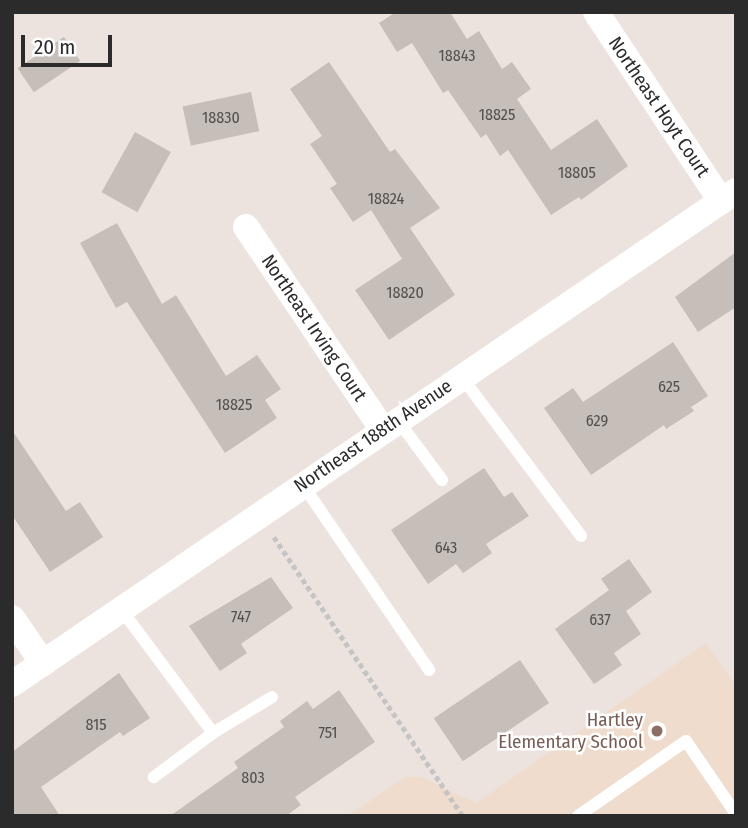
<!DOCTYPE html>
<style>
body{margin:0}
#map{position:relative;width:748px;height:828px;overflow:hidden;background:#ede3de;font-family:"Fira Sans Condensed",sans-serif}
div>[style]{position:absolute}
.education>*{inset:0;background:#efdccd}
.building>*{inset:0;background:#c6beb9;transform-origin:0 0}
.path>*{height:4.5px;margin-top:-2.25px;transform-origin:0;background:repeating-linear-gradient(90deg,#c4c4c4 0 5px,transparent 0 8.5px)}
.lane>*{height:12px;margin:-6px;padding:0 6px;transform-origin:6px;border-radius:6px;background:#fff}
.street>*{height:26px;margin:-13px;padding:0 13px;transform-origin:13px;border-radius:13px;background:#fff}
.dots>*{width:19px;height:19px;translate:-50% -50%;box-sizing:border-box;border:4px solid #fff;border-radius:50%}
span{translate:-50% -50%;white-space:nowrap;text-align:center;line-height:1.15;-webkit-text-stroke:5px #fff;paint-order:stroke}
.number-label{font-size:16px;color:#52504e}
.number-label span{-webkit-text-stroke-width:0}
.street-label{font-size:19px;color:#2b2b2b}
.education-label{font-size:19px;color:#785e54}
.right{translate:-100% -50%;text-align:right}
.frame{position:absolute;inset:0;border:14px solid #2b2b2b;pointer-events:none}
.scale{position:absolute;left:21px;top:35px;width:91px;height:32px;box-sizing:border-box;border:4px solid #2b2b2b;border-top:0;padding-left:9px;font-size:21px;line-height:24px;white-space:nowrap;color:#2b2b2b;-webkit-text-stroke:5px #fff;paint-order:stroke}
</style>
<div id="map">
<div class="education">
<i style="clip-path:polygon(706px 643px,736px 686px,736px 816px,348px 816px,405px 777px,422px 777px,476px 803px)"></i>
</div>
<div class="building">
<i style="clip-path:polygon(396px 12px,450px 12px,467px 39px,479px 31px,502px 69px,512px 62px,531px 89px,517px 99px,551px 150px,597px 119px,628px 166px,581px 200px,579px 197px,551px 215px,508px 150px,500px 156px,486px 134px,481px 138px,448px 90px,443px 93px,412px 43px,397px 52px,379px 23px)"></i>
<i style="left:64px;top:37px;width:29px;height:56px;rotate:56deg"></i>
<i style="clip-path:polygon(329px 62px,390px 152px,395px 149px,440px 208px,410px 228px,455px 295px,389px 340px,355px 290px,402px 259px,371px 210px,353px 222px,330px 188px,337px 184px,310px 144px,322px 136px,290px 89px)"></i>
<i style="left:251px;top:92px;width:40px;height:70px;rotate:78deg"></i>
<i style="left:135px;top:132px;width:41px;height:69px;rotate:29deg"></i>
<i style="clip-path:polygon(117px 223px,162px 304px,176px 295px,226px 376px,257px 355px,281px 389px,265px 400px,277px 418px,225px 453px,127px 302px,116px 308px,80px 243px)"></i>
<i style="clip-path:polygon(736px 252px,736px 307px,698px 332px,675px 297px)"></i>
<i style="clip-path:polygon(673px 342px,708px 396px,691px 407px,694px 411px,666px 429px,664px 425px,591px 475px,544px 408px,573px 388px,583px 402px)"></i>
<i style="clip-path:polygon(12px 430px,66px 511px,80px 502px,103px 537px,50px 572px,12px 515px)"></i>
<i style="clip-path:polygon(484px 468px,504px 497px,512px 492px,529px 516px,486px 544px,492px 553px,463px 573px,456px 564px,428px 584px,391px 530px)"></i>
<i style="clip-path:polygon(629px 559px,652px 592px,626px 611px,641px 634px,614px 653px,622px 665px,594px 684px,555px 629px,609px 590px,601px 579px)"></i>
<i style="clip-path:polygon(271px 577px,293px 608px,241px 644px,247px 653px,220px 671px,189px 626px)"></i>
<i style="left:520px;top:660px;width:52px;height:104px;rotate:56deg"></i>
<i style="clip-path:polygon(119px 673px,150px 718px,123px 736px,120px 732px,41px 787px,60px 816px,12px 816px,12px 752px)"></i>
<i style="clip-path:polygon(339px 690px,375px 742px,295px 797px,301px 805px,286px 816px,170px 816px,238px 768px,234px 762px,284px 727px,280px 721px,307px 701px,313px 709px)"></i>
</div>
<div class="path">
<i style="left:274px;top:537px;width:337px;rotate:55.9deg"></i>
</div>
<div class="lane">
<i style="left:461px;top:376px;width:200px;rotate:53.1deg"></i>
<i style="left:397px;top:419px;width:76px;rotate:53.6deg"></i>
<i style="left:303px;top:485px;width:224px;rotate:55.7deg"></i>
<i style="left:121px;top:609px;width:154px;rotate:53.4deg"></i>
<i style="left:213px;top:733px;width:74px;rotate:143.3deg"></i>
<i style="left:213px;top:733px;width:69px;rotate:-31.4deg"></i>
<i style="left:578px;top:816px;width:131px;rotate:-34.8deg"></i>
<i style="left:686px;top:741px;width:88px;rotate:55.6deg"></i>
</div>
<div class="street">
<i style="left:596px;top:12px;width:227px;rotate:56.5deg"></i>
<i style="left:246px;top:227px;width:244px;rotate:56deg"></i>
<i style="left:12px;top:618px;width:55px;rotate:55.4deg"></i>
<i style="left:12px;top:684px;width:876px;rotate:-34.25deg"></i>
</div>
<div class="dots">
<i style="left:657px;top:731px;background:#8d6e63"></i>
</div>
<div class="number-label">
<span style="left:457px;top:56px">18843</span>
<span style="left:497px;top:115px">18825</span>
<span style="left:221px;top:118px">18830</span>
<span style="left:577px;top:173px">18805</span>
<span style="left:386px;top:199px">18824</span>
<span style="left:405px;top:293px">18820</span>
<span style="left:669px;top:387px">625</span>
<span style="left:234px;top:405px">18825</span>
<span style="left:597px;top:421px">629</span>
<span style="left:446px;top:548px">643</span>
<span style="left:241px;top:617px">747</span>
<span style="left:600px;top:620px">637</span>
<span style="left:96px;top:725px">815</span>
<span style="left:328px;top:733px">751</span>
<span style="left:253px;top:778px">803</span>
</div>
<div class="street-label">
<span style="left:659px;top:107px;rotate:56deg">Northeast Hoyt Court</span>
<span style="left:314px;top:328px;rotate:56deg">Northeast Irving Court</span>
<span style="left:373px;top:436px;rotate:-34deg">Northeast 188th Avenue</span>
</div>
<div class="education-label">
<span class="right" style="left:643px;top:731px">Hartley<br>Elementary School</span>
</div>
<div class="frame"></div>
<div class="scale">20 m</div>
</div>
